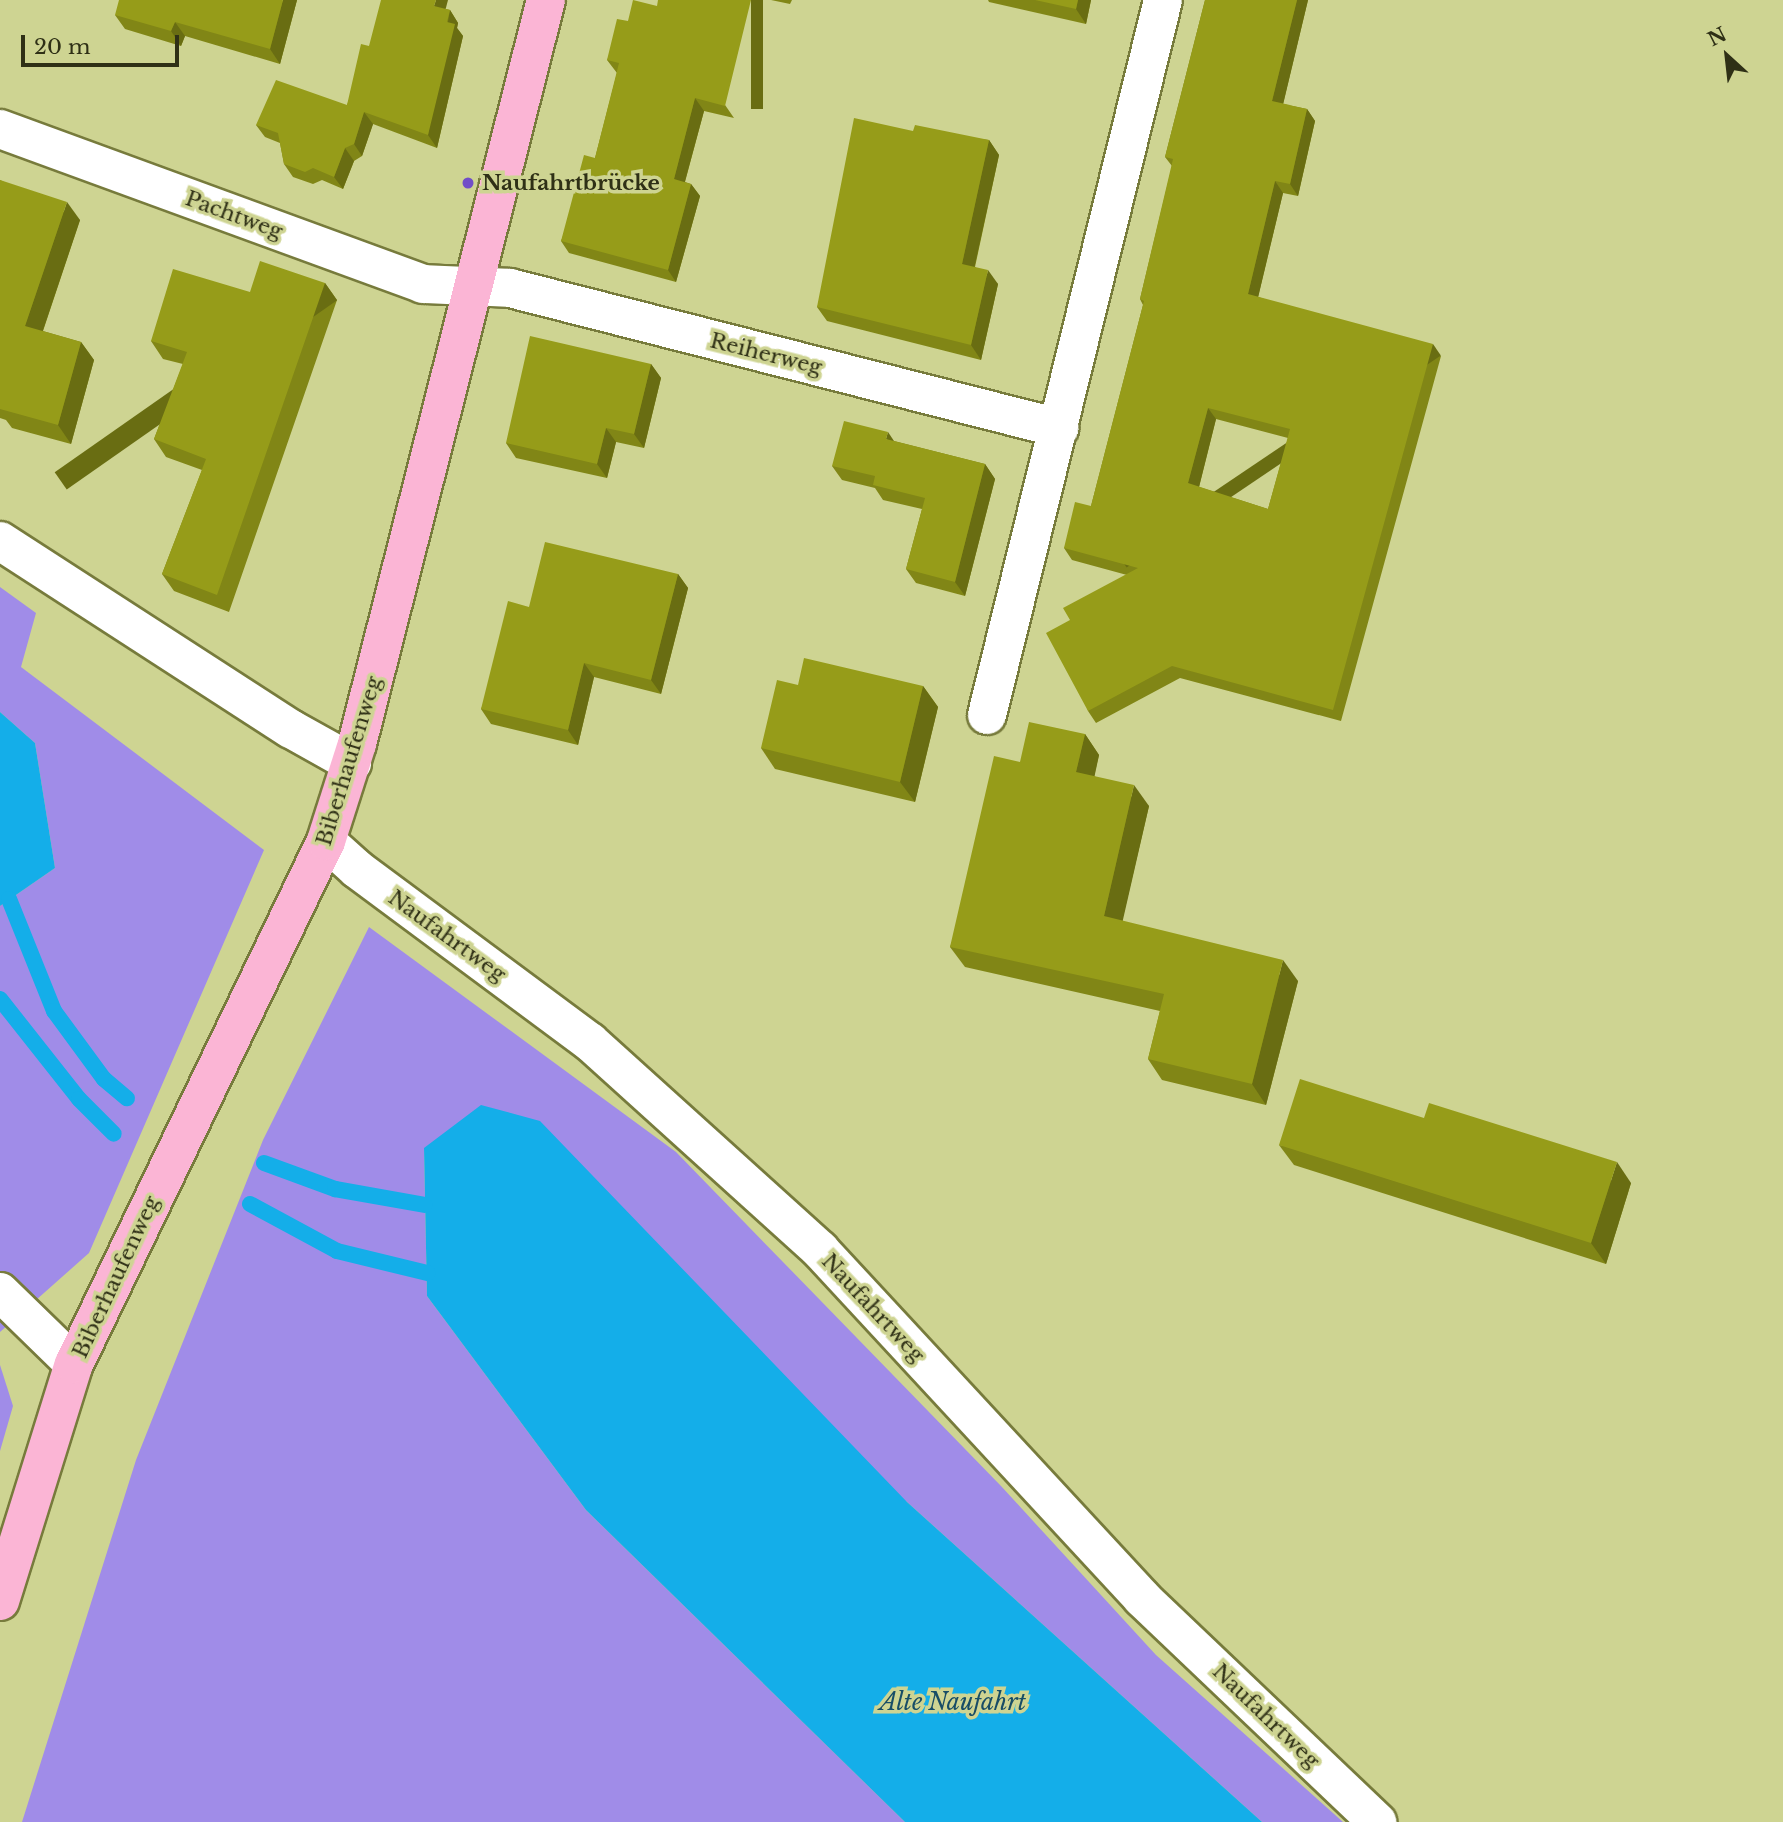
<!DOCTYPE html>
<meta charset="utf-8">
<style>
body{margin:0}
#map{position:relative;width:1783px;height:1822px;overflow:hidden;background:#ced492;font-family:"Libre Baskerville",serif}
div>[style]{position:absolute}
.green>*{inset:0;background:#a08ce8}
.water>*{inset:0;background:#14aee9}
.stream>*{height:16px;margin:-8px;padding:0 8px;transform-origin:8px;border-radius:8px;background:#14aee9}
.roads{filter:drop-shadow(2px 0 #777b3c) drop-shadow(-2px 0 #777b3c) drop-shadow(0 2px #777b3c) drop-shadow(0 -2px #777b3c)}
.minor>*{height:38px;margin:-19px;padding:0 19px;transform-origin:19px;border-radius:19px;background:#fff}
.major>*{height:38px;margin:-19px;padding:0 19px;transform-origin:19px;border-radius:19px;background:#fbb5d5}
.wall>*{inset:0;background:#818616}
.shaded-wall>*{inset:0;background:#696d12;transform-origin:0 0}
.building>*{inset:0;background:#969c19}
.dots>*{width:19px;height:19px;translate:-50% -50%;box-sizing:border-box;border:4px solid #ced492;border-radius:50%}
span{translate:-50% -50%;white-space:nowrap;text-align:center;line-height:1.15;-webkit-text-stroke:7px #ced492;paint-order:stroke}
.poi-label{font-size:21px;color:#2f3016;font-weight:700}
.left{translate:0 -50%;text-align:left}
.street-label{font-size:21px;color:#2f3016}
.water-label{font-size:23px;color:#184d66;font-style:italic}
.north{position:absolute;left:1692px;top:21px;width:70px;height:70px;-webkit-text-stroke:5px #ced492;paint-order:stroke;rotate:333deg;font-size:19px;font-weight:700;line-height:28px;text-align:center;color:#2f3016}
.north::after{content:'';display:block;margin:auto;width:24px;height:32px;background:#2f3016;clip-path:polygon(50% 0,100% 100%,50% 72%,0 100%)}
.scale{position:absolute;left:21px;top:35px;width:158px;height:32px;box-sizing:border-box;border:4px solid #2f3016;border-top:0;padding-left:9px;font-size:21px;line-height:24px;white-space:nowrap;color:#2f3016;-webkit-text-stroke:5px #ced492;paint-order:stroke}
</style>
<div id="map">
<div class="green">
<i style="clip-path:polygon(0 587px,36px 613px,21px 667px,264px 850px,89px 1253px,0 1332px,0 906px,55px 868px,35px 743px,0 712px)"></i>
<i style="clip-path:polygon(369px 927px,676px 1152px,1001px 1486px,1156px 1655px,1343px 1822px,1262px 1822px,907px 1502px,424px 1148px,427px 1296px,586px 1510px,905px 1822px,22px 1822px,136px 1460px,263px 1140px)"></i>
<i style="clip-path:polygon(0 1365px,13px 1406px,0 1451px)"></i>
</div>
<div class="water">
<i style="clip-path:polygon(0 712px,35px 743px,55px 868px,0 906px)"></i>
<i style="clip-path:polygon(481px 1105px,540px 1121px,907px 1502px,1262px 1822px,905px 1822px,586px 1510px,427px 1296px,424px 1148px)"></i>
</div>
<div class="stream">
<i style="left:9px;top:899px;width:121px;rotate:68.1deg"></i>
<i style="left:54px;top:1011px;width:84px;rotate:53.7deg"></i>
<i style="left:104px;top:1079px;width:30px;rotate:40deg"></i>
<i style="left:0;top:999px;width:127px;rotate:51.7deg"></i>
<i style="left:79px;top:1099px;width:49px;rotate:45deg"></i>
<i style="left:264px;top:1163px;width:76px;rotate:20.1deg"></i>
<i style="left:335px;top:1189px;width:91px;rotate:10.1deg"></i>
<i style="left:250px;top:1204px;width:99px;rotate:28.4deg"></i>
<i style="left:337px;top:1251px;width:93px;rotate:13.7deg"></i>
</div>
<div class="roads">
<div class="minor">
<i style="left:0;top:129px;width:451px;rotate:20.1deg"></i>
<i style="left:423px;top:284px;width:87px;rotate:2.6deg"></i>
<i style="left:510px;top:288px;width:567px;rotate:14.31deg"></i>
<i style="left:0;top:541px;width:346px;rotate:32.9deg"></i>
<i style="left:291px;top:729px;width:70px;rotate:29.1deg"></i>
<i style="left:987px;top:715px;width:736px;rotate:-76.17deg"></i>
<i style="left:326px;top:841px;width:42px;rotate:42.1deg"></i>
<i style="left:357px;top:869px;width:290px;rotate:36.6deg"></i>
<i style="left:590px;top:1042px;width:310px;rotate:42.1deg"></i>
<i style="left:820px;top:1250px;width:474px;rotate:47.2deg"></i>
<i style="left:1142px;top:1598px;width:325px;rotate:43.6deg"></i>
<i style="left:0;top:1292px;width:103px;rotate:44.2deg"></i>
</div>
<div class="major">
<i style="left:0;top:1601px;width:248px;rotate:-72.7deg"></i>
<i style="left:74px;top:1364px;width:581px;rotate:-64.27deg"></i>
<i style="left:326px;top:841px;width:102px;rotate:-72.3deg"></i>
<i style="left:357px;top:744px;width:768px;rotate:-75.75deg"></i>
</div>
</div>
<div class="wall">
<i style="clip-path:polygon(297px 0,280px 64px,185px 36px,181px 46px,125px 29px,115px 15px)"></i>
<i style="clip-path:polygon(771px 0,792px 0,790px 4px)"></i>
<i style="clip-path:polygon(988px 0,1091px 0,1086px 24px,989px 2px)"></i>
<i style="clip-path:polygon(evenodd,1205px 0,1308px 0,1283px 104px,1307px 109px,1315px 121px,1298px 196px,1283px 193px,1258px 297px,1441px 356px,1341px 721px,1180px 678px,1096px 723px,1088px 711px,1070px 620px,1127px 575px,1072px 560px,1064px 548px,1091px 506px,1143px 305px,1140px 299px,1172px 166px,1165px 157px,1205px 0,1216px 419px,1288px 438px,1268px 509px,1199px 487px,1216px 419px)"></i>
<i style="clip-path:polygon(657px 6px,734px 118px,704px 111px,685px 182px,691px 184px,700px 196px,676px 282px,569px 253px,561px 241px,595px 158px,617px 73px,607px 60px,628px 21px)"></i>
<i style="clip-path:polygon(446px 9px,450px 10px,458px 23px,457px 28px,463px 36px,437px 148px,373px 124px,362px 156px,354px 161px,343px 189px,322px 180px,313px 184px,293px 177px,284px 164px,280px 143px,265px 137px,256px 125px,347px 105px,369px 46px)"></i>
<i style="clip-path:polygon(913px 131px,989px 140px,999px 155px,975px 267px,998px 284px,981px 360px,827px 321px,817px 307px)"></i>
<i style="clip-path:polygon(0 180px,80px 220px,43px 331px,81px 342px,94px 360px,71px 444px,12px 428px,6px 420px,0 418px)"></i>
<i style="clip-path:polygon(325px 283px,337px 300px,229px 612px,174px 591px,162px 574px,202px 470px,166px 457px,154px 439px,183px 364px,163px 359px,151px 341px,250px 292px)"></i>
<i style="clip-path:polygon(651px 364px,661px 378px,644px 448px,616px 442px,607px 478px,516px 458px,506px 443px)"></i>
<i style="clip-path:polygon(894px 441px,985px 464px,995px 479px,965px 596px,916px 583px,906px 569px,922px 509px,883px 500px,875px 488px,842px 480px,832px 466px)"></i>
<i style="clip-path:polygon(678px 574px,688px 588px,661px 694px,594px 677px,578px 745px,491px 724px,481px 709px,529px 607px)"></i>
<i style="clip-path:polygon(923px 686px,938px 707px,915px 802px,775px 769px,761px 748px)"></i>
<i style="clip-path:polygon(1085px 734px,1099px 755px,1094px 776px,1149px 806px,1122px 921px,1298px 981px,1266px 1105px,1162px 1080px,1148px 1059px,1160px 1011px,965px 967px,950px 947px,1020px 762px)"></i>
<i style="clip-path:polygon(1279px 1145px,1631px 1183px,1606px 1264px,1294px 1165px)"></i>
</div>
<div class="shaded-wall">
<i style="clip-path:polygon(283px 0,297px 0,280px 64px,270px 49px)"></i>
<i style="clip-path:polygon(436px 0,448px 0,443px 19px,434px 6px)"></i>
<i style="left:751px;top:0;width:12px;height:109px"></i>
<i style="clip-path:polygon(1078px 0,1091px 0,1086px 24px,1076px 9px)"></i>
<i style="clip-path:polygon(1297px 0,1308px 0,1281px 113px,1272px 101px)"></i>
<i style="clip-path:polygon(450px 10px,458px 23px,457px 28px,463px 36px,437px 148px,428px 135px)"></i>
<i style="clip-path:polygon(175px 22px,185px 36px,181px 46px,171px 31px)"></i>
<i style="clip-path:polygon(695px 98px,704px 111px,682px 192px,674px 179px)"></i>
<i style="clip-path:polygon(1307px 109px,1315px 121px,1298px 196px,1290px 184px)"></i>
<i style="clip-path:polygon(364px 112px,373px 124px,362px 156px,354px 144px)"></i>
<i style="clip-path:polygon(989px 140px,999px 155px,972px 278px,962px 264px)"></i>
<i style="clip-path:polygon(345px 148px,354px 161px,343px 189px,334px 177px)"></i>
<i style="clip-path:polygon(1275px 181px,1283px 193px,1256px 306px,1248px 294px)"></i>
<i style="clip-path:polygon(691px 184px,700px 196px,676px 282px,668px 270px)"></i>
<i style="clip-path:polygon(67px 202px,80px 220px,38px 345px,25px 326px)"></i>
<i style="clip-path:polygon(988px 270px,998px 284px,981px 360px,971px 345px)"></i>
<i style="left:325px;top:283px;width:21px;height:330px;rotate:55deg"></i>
<i style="clip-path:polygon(81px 342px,94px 360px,71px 444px,58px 425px)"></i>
<i style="left:1433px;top:344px;width:14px;height:379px;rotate:56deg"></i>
<i style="clip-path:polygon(651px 364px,661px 378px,644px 448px,634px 434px)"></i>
<i style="clip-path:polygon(1208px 408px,1216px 419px,1197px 495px,1188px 483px)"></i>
<i style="clip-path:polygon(606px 428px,616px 442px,607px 478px,597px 464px)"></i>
<i style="clip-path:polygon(888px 432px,898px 447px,886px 439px)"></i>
<i style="clip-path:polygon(985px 464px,995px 479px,965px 596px,955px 582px)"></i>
<i style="clip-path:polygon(678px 574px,688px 588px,661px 694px,651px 680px)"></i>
<i style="clip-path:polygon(584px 663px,594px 677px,578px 745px,568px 730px)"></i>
<i style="clip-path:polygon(923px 686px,938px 707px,915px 802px,900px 782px)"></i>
<i style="clip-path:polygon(1085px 734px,1099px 755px,1091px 793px,1076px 772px)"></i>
<i style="clip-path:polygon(1134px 785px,1149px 806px,1119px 937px,1104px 916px)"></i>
<i style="clip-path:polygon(1283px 960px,1298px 981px,1266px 1105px,1252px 1084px)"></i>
<i style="clip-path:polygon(1617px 1162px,1631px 1183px,1606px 1264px,1591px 1243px)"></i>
</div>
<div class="building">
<i style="clip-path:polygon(119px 0,283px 0,270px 49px,175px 22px,171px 31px,115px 15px)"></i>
<i style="clip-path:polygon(381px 0,436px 0,434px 6px,450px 10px,447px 22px,455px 24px,428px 135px,364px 112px,354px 144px,345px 148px,334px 177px,313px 168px,305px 172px,284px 164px,278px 133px,256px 125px,276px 80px,347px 105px,361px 44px,369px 46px)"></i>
<i style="clip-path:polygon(633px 0,657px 6px,658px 0,751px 0,725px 106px,695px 98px,674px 179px,691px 184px,668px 270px,561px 241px,584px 155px,595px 158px,619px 63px,607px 60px,617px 19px,628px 21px)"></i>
<i style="clip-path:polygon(1035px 0,1078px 0,1076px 9px)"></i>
<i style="clip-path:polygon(evenodd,1205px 0,1297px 0,1272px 101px,1307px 109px,1290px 184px,1275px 181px,1248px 294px,1433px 344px,1333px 710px,1172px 666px,1088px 711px,1046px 633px,1070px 620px,1063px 608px,1138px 568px,1064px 548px,1075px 502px,1091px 506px,1144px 301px,1140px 299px,1173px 159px,1165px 157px,1205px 0,1208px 408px,1290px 429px,1268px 509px,1188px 483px,1208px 408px)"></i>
<i style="clip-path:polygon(854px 118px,913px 131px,915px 125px,989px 140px,962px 264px,988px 270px,971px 345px,817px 307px)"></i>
<i style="clip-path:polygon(0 180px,67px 202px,25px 326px,81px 342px,58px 425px,0 409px)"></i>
<i style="clip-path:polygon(260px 261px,325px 283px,217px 595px,162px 574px,206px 459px,154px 439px,187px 352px,151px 341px,173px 269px,250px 292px)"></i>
<i style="clip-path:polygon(530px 336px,651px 364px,634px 434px,606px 428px,597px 464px,506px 443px)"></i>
<i style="clip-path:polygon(844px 421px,888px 432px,886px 439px,985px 464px,955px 582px,906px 569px,925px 498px,873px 485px,875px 476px,832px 466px)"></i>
<i style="clip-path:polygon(545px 542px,678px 574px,651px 680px,584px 663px,568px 730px,481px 709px,508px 601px,529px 607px)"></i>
<i style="clip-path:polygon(804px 658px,923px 686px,900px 782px,761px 748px,777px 680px,798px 685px)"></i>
<i style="clip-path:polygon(1029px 722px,1085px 734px,1076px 772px,1134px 785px,1104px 916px,1283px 960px,1252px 1084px,1148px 1059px,1164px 994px,950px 947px,994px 756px,1020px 762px)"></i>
<i style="clip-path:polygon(1300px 1079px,1424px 1118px,1429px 1103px,1617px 1162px,1591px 1243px,1279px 1145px)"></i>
</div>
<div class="dots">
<i style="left:468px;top:183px;background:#714ec8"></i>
</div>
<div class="poi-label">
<span class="left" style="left:482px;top:183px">Naufahrtbrücke</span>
</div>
<div class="street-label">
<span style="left:234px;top:215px;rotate:20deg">Pachtweg</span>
<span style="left:766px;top:354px;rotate:14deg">Reiherweg</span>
<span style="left:349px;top:761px;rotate:-73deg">Biberhaufenweg</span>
<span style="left:447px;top:936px;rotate:36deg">Naufahrtweg</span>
<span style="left:116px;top:1277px;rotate:-65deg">Biberhaufenweg</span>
<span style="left:873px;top:1308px;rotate:47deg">Naufahrtweg</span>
<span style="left:1266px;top:1716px;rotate:44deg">Naufahrtweg</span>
</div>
<div class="water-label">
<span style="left:953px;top:1702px">Alte Naufahrt</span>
</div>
<div class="north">N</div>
<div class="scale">20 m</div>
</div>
